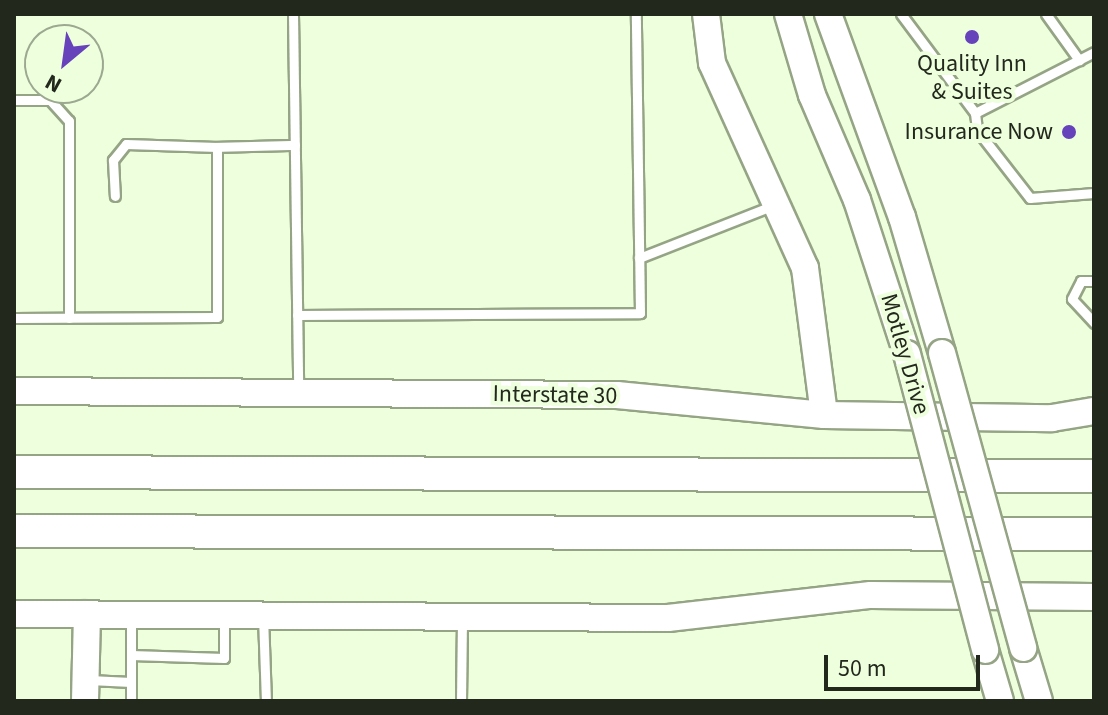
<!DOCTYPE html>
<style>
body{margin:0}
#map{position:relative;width:1108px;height:715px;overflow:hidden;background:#efd;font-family:"Source Sans 3",sans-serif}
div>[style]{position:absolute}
.roads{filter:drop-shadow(2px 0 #95a485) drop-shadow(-2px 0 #95a485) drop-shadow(0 2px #95a485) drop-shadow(0 -2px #95a485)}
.lane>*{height:9px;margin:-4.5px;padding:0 4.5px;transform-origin:4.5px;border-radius:4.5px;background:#fff}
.secondary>*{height:26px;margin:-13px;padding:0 13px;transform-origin:13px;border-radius:13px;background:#fff}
.highway>*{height:32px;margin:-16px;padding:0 16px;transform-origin:16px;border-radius:16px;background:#fff}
.bridges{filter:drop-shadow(2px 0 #95a485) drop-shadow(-2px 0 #95a485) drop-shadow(0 2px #95a485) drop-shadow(0 -2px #95a485)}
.secondary-bridge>*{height:26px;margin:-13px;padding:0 13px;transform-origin:13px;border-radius:13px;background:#fff}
.dots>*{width:22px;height:22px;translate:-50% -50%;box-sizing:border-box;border:4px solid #efd;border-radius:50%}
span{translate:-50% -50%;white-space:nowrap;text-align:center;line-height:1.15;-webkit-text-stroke:8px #efd;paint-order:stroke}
.poi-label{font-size:24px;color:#22281c}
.right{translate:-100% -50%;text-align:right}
.street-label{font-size:24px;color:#22281c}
.frame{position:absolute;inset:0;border:16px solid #22281c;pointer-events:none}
.north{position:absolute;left:24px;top:24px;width:80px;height:80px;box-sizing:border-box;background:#efd;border:2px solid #9ca990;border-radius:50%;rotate:209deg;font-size:22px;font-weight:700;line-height:32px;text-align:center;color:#22281c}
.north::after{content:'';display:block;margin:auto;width:28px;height:36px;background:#6642bb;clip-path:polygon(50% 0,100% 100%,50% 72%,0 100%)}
.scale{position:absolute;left:824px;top:655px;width:156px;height:36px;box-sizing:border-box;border:4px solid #22281c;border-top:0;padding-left:10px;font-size:24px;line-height:28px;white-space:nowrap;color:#22281c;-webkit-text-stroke:6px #efd;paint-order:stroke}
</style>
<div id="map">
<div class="roads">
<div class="lane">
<i style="left:293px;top:14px;width:375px;rotate:89.2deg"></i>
<i style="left:901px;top:14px;width:124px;rotate:53.2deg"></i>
<i style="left:975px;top:113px;width:17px;rotate:83deg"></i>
<i style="left:977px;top:130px;width:86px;rotate:52.1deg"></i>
<i style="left:1030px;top:198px;width:64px;rotate:-4.5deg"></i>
<i style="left:1046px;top:14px;width:57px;rotate:54.3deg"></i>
<i style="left:14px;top:100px;width:36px"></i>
<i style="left:50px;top:100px;width:28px;rotate:48deg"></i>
<i style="left:69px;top:121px;width:197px;rotate:90deg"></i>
<i style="left:975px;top:113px;width:134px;rotate:-27.1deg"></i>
<i style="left:217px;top:147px;width:78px;rotate:-1.5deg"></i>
<i style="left:639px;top:258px;width:143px;rotate:-21.4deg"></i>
<i style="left:1094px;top:281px;width:13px;rotate:180deg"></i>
<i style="left:1081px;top:281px;width:20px;rotate:117deg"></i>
<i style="left:1072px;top:299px;width:33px;rotate:47deg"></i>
<i style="left:297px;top:315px;width:343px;rotate:-0.3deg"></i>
<i style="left:640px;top:313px;width:299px;rotate:-90.8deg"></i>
<i style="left:14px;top:318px;width:203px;rotate:-0.3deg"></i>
<i style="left:217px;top:317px;width:170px;rotate:-90deg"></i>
<i style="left:217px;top:147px;width:91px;rotate:-178.1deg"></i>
<i style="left:126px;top:144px;width:21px;rotate:129deg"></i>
<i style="left:113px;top:160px;width:36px;rotate:87deg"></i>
<i style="left:263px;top:616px;width:85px;rotate:88deg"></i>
<i style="left:131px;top:655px;width:93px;rotate:1.8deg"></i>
<i style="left:224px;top:658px;width:39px;rotate:-90deg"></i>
<i style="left:89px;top:680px;width:42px;rotate:2.7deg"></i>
<i style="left:131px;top:682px;width:19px;rotate:90deg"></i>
<i style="left:131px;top:682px;width:65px;rotate:-90deg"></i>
<i style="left:461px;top:701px;width:81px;rotate:-89.3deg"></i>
</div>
<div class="secondary">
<i style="left:706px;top:14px;width:49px;rotate:83deg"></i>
<i style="left:712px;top:63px;width:225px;rotate:65.6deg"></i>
<i style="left:805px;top:268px;width:148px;rotate:82.6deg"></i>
<i style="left:788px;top:14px;width:84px;rotate:73.5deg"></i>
<i style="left:812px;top:95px;width:114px;rotate:66.8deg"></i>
<i style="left:857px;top:200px;width:162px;rotate:72deg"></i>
<i style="left:828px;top:14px;width:216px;rotate:70deg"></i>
<i style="left:902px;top:217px;width:142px;rotate:73.6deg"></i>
<i style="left:14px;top:391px;width:603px;rotate:0.38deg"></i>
<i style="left:617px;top:395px;width:208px;rotate:5.5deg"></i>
<i style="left:824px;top:415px;width:228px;rotate:0.8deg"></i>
<i style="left:1052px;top:418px;width:43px;rotate:-9.5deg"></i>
<i style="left:14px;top:614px;width:654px;rotate:0.35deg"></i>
<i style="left:668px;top:618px;width:204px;rotate:-6.5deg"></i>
<i style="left:871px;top:595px;width:223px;rotate:0.5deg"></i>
<i style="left:1023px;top:648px;width:55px;rotate:73.2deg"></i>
<i style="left:985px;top:650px;width:53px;rotate:73.6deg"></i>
<i style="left:85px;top:701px;width:87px;rotate:-88.7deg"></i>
</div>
<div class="highway">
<i style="left:14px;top:472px;width:1080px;rotate:0.21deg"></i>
<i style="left:14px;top:531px;width:1080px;rotate:0.16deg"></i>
</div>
</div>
<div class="bridges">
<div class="secondary-bridge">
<i style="left:942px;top:353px;width:306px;rotate:74.6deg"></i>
<i style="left:907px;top:354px;width:306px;rotate:75.2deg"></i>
</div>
</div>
<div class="dots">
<i style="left:972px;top:37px;background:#6642bb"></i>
<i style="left:1069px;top:132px;background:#6642bb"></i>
</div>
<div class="poi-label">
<span style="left:972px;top:78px">Quality Inn<br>&amp; Suites</span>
<span class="right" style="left:1053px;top:132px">Insurance Now</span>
</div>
<div class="street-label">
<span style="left:905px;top:354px;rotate:74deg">Motley Drive</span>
<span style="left:555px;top:395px;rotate:1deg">Interstate 30</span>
</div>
<div class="frame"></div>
<div class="north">N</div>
<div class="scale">50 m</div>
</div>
